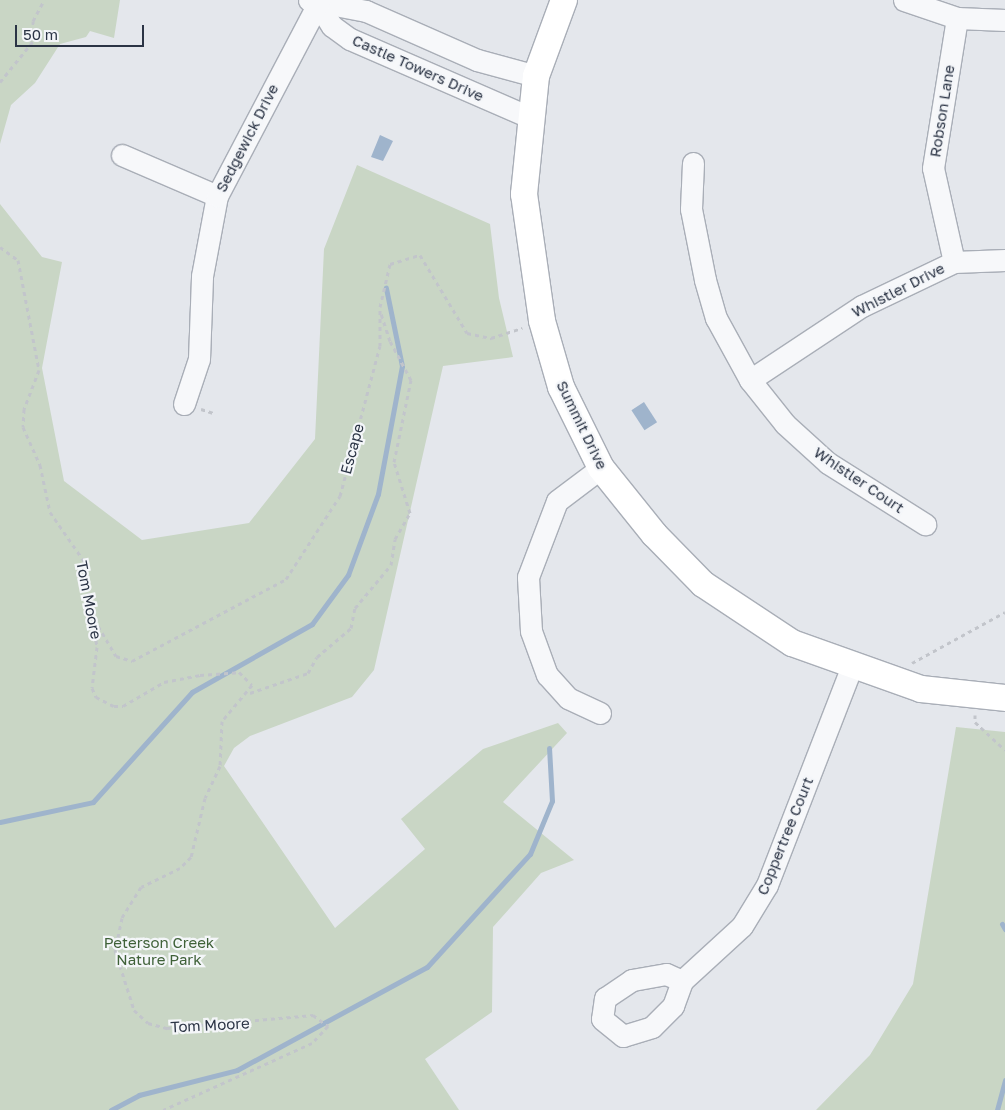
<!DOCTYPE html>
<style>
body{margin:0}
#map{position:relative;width:1005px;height:1110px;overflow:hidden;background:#e4e7ec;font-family:"Golos Text",sans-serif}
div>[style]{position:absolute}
.green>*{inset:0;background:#c9d6c5}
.water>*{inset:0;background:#9fb4cc;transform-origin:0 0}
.stream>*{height:5px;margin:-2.5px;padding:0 2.5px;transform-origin:2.5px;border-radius:2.5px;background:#9fb4cc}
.path>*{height:3px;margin-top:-1.5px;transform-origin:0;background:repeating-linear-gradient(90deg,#c2c5cb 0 4px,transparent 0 8px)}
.roads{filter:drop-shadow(1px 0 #a9aeb7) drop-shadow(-1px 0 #a9aeb7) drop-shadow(0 1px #a9aeb7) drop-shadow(0 -1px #a9aeb7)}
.minor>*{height:21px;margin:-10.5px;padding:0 10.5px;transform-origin:10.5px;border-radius:10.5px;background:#f7f8fa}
.major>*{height:26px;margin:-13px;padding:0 13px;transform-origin:13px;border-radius:13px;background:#fff}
span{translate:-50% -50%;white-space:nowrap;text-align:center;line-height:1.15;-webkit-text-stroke:4.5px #f4f6f9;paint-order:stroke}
.street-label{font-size:15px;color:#2b3445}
.park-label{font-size:15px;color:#3f6138}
.scale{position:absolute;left:15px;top:25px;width:129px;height:22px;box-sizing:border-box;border:2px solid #2b3445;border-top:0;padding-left:6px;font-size:15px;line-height:18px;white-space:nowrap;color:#2b3445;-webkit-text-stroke:4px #f4f6f9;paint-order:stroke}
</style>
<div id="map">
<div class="green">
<i style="clip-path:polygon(0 0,120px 0,114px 38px,90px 31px,86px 37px,60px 44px,35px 83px,11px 105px,0 144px)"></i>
<i style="clip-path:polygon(357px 165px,490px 224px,499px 298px,513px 357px,443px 366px,374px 670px,352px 697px,250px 736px,234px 748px,224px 766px,335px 928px,425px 849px,401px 819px,483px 749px,558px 723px,567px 733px,503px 802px,574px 860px,541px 873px,493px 927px,492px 1012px,425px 1059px,459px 1110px,0 1110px,0 204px,42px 257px,62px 262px,42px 368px,64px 481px,142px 540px,249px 523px,315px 439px,324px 249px)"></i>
<i style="clip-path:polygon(956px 727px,1005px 732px,1005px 1110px,816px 1110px,870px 1055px,913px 984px)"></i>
</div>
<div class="water">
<i style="clip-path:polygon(380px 135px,393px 141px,383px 161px,371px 157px)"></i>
<i style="left:644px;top:402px;width:24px;height:15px;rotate:57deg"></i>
</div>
<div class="stream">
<i style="left:0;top:822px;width:95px;rotate:-12.1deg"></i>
<i style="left:93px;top:802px;width:148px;rotate:-48deg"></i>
<i style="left:192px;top:692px;width:138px;rotate:-29.5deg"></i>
<i style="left:312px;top:624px;width:61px;rotate:-53.7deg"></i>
<i style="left:348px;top:575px;width:86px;rotate:-69.7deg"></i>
<i style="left:378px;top:494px;width:130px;rotate:-79.4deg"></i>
<i style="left:402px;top:366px;width:80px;rotate:-101.6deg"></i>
<i style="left:1002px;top:924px;width:6px;rotate:59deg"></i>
<i style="left:111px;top:1110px;width:32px;rotate:-28deg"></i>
<i style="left:139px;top:1095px;width:101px;rotate:-14.3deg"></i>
<i style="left:237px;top:1070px;width:216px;rotate:-28.5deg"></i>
<i style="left:427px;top:967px;width:153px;rotate:-47.7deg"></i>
<i style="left:530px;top:854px;width:57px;rotate:-67.5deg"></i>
<i style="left:552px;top:801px;width:53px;rotate:-93.2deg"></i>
<i style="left:997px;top:1110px;width:31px;rotate:-75deg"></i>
</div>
<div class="path">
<i style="left:0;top:82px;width:54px;rotate:-51deg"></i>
<i style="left:34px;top:40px;width:19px;rotate:-93deg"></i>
<i style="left:33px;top:21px;width:24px;rotate:-62deg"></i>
<i style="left:0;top:247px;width:22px;rotate:36deg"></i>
<i style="left:18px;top:260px;width:112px;rotate:79.2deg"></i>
<i style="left:39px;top:370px;width:42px;rotate:111deg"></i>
<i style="left:24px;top:409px;width:18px;rotate:93deg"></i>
<i style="left:23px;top:427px;width:42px;rotate:65.9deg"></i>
<i style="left:40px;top:465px;width:48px;rotate:78deg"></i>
<i style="left:50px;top:512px;width:60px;rotate:55.2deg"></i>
<i style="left:84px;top:561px;width:87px;rotate:81.4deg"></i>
<i style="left:97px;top:647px;width:41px;rotate:97deg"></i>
<i style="left:92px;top:688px;width:10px;rotate:66deg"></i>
<i style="left:96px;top:697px;width:20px;rotate:27deg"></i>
<i style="left:114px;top:706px;width:9px"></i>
<i style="left:123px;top:706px;width:48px;rotate:-30.3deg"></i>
<i style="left:164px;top:682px;width:37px;rotate:-11deg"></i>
<i style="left:200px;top:675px;width:39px;rotate:-4deg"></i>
<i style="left:239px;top:672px;width:18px;rotate:45deg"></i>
<i style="left:252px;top:685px;width:47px;rotate:129.8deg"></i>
<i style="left:222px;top:721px;width:45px;rotate:92.5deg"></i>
<i style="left:220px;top:766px;width:35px;rotate:115deg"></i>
<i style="left:205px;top:798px;width:61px;rotate:103.3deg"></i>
<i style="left:191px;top:857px;width:16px;rotate:135deg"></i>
<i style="left:180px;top:868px;width:43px;rotate:154deg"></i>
<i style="left:141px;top:887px;width:36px;rotate:122deg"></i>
<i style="left:122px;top:918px;width:33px;rotate:102deg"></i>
<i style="left:115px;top:950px;width:63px;rotate:72.4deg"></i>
<i style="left:134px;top:1010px;width:19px;rotate:43deg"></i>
<i style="left:148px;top:1023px;width:20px;rotate:15deg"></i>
<i style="left:167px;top:1028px;width:147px;rotate:-5.1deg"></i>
<i style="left:313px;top:1015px;width:19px;rotate:36deg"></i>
<i style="left:328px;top:1026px;width:23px;rotate:133deg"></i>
<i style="left:312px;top:1043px;width:163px;rotate:155.8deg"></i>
<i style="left:201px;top:409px;width:13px;rotate:18deg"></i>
<i style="left:94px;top:619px;width:43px;rotate:59.3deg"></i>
<i style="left:116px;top:656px;width:17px;rotate:17deg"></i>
<i style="left:132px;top:661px;width:174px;rotate:-28deg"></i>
<i style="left:286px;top:579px;width:99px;rotate:-57deg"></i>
<i style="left:340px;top:496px;width:155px;rotate:-75.1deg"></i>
<i style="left:380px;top:346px;width:39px;rotate:-90deg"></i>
<i style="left:380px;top:307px;width:44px;rotate:-76.9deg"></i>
<i style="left:390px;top:264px;width:31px;rotate:-17deg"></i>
<i style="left:420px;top:255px;width:91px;rotate:58.9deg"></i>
<i style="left:467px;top:333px;width:25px;rotate:12deg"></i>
<i style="left:491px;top:338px;width:33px;rotate:-18deg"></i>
<i style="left:912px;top:663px;width:106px;rotate:-28.7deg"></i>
<i style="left:250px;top:693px;width:61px;rotate:-19deg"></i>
<i style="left:308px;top:673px;width:18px;rotate:-61deg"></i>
<i style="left:317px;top:657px;width:45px;rotate:-40.5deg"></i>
<i style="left:351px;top:628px;width:20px;rotate:-79deg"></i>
<i style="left:355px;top:608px;width:56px;rotate:-50.1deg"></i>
<i style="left:391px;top:565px;width:26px;rotate:-81deg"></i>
<i style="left:395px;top:539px;width:30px;rotate:-60deg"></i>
<i style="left:410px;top:513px;width:53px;rotate:-107.4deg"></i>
<i style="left:394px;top:462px;width:84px;rotate:-78.3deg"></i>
<i style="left:411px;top:380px;width:44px;rotate:-118.3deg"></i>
<i style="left:390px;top:341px;width:29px;rotate:-108deg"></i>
<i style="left:975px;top:715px;width:7px;rotate:90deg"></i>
<i style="left:975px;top:722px;width:41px;rotate:43deg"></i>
</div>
<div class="roads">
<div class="minor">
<i style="left:309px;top:0;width:58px;rotate:10.9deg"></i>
<i style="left:366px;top:11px;width:121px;rotate:23.8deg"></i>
<i style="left:477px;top:60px;width:61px;rotate:15.2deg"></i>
<i style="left:904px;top:0;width:56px;rotate:18.8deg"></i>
<i style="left:957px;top:18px;width:48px;rotate:2.4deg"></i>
<i style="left:318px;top:4px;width:26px;rotate:58deg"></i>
<i style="left:332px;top:26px;width:22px;rotate:36deg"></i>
<i style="left:350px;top:39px;width:195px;rotate:23.5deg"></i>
<i style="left:122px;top:155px;width:103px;rotate:23.3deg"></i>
<i style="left:693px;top:163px;width:46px;rotate:92.5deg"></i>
<i style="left:691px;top:209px;width:72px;rotate:78.8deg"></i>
<i style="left:705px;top:280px;width:40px;rotate:74deg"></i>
<i style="left:716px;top:318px;width:71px;rotate:61.3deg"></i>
<i style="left:750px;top:380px;width:56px;rotate:51.5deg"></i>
<i style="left:785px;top:424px;width:58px;rotate:42.2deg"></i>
<i style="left:828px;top:463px;width:115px;rotate:32.2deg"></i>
<i style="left:954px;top:262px;width:96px;rotate:-102.6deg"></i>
<i style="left:933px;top:168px;width:152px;rotate:-80.9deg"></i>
<i style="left:750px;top:380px;width:134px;rotate:-33.5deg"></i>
<i style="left:862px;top:306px;width:102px;rotate:-25.6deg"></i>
<i style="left:954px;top:262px;width:51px;rotate:-2.2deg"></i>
<i style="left:184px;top:404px;width:47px;rotate:-71.6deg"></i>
<i style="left:199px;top:359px;width:83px;rotate:-87.9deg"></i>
<i style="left:202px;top:276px;width:81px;rotate:-79.4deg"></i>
<i style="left:217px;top:196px;width:221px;rotate:-62.3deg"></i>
<i style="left:600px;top:713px;width:35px;rotate:-155deg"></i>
<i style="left:568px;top:698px;width:31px;rotate:-132deg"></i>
<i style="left:547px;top:675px;width:47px;rotate:-110deg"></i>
<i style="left:531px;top:631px;width:54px;rotate:-93.2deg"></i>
<i style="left:528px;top:577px;width:81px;rotate:-69.1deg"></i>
<i style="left:557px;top:501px;width:55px;rotate:-36.9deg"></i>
<i style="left:682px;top:981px;width:17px;rotate:-156deg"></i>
<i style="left:666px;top:974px;width:35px;rotate:170deg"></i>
<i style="left:632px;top:980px;width:32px;rotate:146deg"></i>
<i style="left:605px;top:998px;width:21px;rotate:98deg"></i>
<i style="left:602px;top:1019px;width:27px;rotate:39deg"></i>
<i style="left:623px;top:1036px;width:30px;rotate:-17deg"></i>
<i style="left:652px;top:1027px;width:30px;rotate:-45deg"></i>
<i style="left:673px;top:1006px;width:27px;rotate:-70deg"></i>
<i style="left:682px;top:981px;width:81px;rotate:-42.5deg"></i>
<i style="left:742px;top:926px;width:48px;rotate:-58.6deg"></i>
<i style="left:767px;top:885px;width:233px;rotate:-68.8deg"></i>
</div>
<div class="major">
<i style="left:564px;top:0;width:81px;rotate:110.2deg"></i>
<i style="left:536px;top:76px;width:119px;rotate:95.8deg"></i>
<i style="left:524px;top:194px;width:128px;rotate:81.9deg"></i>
<i style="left:542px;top:321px;width:69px;rotate:73.9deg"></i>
<i style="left:561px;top:387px;width:90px;rotate:63.7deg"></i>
<i style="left:601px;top:468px;width:85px;rotate:51.2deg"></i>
<i style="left:654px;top:534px;width:70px;rotate:45.6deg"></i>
<i style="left:703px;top:584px;width:107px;rotate:33.5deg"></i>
<i style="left:792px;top:643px;width:137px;rotate:19.6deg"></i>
<i style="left:921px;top:689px;width:84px;rotate:6.1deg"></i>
</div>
</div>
<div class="street-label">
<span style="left:418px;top:68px;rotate:24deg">Castle Towers Drive</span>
<span style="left:942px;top:111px;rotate:-81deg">Robson Lane</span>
<span style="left:247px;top:138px;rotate:-63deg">Sedgewick Drive</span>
<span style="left:898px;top:290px;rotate:-27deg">Whistler Drive</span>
<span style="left:582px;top:425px;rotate:64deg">Summit Drive</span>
<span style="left:352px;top:449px;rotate:-75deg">Escape</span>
<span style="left:859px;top:480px;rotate:34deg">Whistler Court</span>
<span style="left:89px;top:600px;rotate:79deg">Tom Moore</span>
<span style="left:785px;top:836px;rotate:-68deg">Coppertree Court</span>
<span style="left:210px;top:1025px;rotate:-3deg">Tom Moore</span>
</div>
<div class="park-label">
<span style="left:159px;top:951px">Peterson Creek<br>Nature Park</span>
</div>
<div class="scale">50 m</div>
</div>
